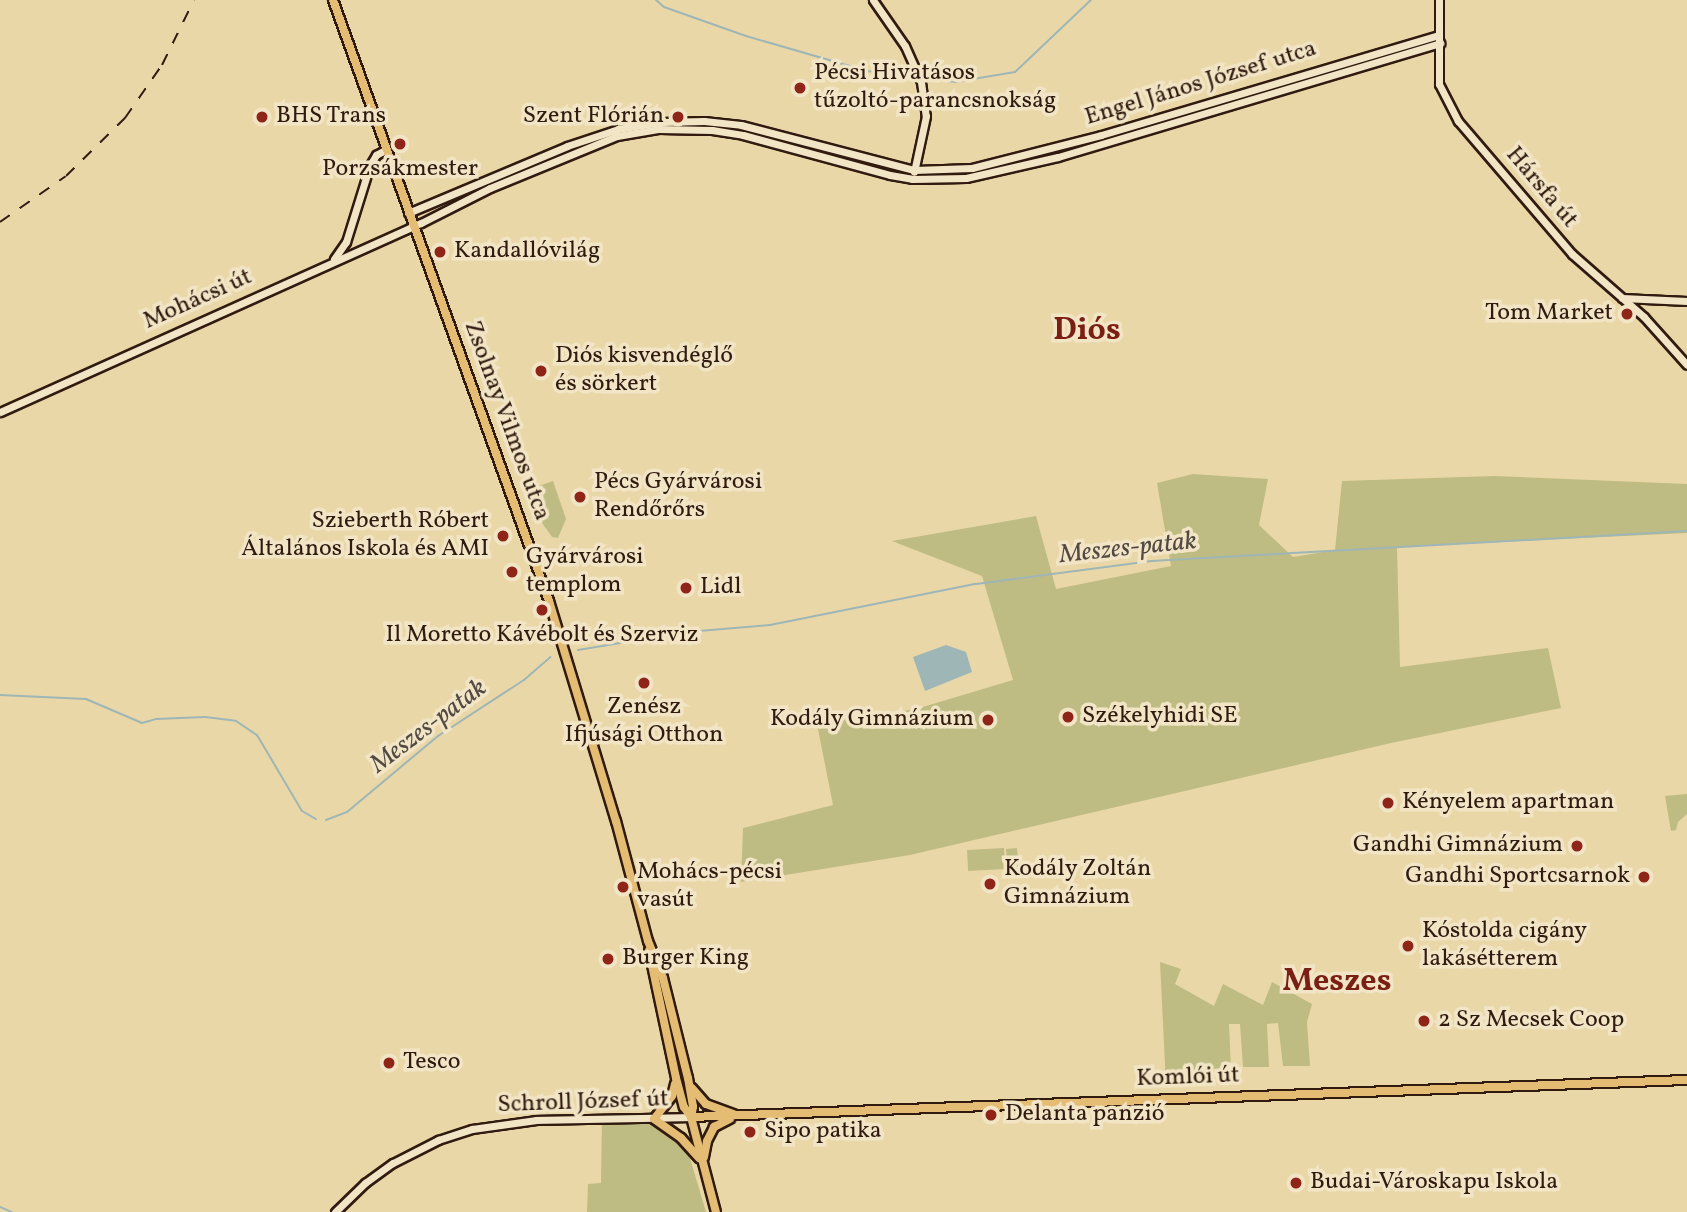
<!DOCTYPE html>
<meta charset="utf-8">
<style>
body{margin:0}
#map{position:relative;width:1687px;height:1212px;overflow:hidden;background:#ead7a8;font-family:Vollkorn,serif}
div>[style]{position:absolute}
.green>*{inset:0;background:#bebc83;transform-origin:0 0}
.water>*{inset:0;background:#9eb6b5}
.stream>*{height:2px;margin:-1px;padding:0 1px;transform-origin:1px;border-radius:1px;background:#9eb6b5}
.roads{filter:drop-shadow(2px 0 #311b10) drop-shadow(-2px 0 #311b10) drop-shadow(0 2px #311b10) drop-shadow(0 -2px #311b10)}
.secondary>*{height:7px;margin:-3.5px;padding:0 3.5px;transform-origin:3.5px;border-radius:3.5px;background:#f1e5c6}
.primary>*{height:8px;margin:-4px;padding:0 4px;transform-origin:4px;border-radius:4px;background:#e5bc74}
.rail>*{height:2px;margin-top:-1px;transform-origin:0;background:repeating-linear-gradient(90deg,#311b10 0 12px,transparent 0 24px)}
.dots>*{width:19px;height:19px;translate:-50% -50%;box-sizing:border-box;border:4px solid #f1e5c6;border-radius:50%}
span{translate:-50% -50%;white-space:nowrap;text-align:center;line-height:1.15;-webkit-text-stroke:7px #f1e5c6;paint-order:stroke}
.poi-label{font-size:24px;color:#311b10}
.left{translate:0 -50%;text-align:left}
.right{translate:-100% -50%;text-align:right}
.street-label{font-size:24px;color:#311b10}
.water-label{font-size:26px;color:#524a42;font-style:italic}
.district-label{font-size:32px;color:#7a1f14;font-weight:700}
</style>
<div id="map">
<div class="green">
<i style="clip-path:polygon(1193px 474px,1268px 479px,1259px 525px,1293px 557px,1335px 550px,1342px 481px,1494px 476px,1687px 484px,1687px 533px,1397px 547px,1400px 667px,1548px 648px,1561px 708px,1391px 743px,910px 855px,741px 882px,743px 828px,833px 805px,817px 724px,916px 709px,1013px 680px,982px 576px,892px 541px,1036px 516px,1056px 589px,1171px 566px,1157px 483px)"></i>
<i style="clip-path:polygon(553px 481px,566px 519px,558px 538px,552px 537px,540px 520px,527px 490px)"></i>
<i style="clip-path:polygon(1687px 794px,1687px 814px,1678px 822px,1676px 830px,1671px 831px,1665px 796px)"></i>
<i style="left:1004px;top:848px;width:21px;height:37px;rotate:87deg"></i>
<i style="left:1017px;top:848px;width:24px;height:11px;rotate:85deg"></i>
<i style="clip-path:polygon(1160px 962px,1181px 969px,1175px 984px,1214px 1006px,1223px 984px,1263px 1005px,1272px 982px,1312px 1004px,1307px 1022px,1310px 1066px,1283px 1066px,1278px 1023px,1267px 1024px,1269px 1067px,1243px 1067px,1240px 1024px,1229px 1024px,1231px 1069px,1213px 1069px,1213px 1080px,1192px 1081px,1191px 1070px,1173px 1071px,1172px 1085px,1166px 1085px)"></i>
<i style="clip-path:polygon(602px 1114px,654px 1115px,656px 1127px,687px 1148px,706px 1212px,587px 1212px,588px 1184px,601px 1183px)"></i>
</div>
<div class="water">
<i style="clip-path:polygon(946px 645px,966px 652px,972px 672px,925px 691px,913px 657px)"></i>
</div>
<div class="stream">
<i style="left:656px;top:0;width:11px;rotate:41deg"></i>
<i style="left:664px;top:7px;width:87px;rotate:19.5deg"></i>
<i style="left:746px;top:36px;width:126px;rotate:16.1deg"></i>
<i style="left:867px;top:71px;width:50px;rotate:8deg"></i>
<i style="left:922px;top:79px;width:33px;rotate:5deg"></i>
<i style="left:955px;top:82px;width:61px;rotate:-9.5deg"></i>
<i style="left:1015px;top:72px;width:105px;rotate:-43.5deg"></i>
<i style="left:578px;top:650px;width:110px;rotate:-9.4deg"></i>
<i style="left:687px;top:632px;width:83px;rotate:-4.8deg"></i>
<i style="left:770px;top:625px;width:210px;rotate:-11.3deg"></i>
<i style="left:976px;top:584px;width:177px;rotate:-7.5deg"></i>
<i style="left:1151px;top:561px;width:537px;rotate:-3.2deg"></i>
<i style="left:0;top:695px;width:86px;rotate:2.7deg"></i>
<i style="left:86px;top:699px;width:61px;rotate:23.2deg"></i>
<i style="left:142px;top:723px;width:15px;rotate:-16deg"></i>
<i style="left:156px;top:719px;width:49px;rotate:-2.3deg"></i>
<i style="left:205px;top:717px;width:31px;rotate:7deg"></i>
<i style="left:236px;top:721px;width:25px;rotate:34deg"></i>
<i style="left:257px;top:735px;width:88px;rotate:59.4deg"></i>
<i style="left:302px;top:811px;width:16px;rotate:30deg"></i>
<i style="left:326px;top:820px;width:22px;rotate:-21deg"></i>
<i style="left:347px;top:812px;width:119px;rotate:-39.9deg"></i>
<i style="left:438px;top:736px;width:103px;rotate:-33.1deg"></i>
<i style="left:524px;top:680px;width:35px;rotate:-41deg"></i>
<i style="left:0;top:1207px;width:13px;rotate:23deg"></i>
</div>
<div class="roads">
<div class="secondary">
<i style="left:873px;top:0;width:56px;rotate:55.2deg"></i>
<i style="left:905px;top:46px;width:39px;rotate:66deg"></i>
<i style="left:921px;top:82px;width:34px;rotate:82deg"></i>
<i style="left:926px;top:116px;width:57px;rotate:102.1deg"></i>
<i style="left:1439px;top:0;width:84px;rotate:90deg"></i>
<i style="left:1439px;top:84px;width:42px;rotate:62.8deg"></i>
<i style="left:1458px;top:121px;width:175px;rotate:49.4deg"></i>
<i style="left:1572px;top:254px;width:96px;rotate:41.2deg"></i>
<i style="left:1644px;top:317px;width:64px;rotate:48.1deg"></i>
<i style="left:408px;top:213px;width:173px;rotate:-22.8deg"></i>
<i style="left:567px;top:146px;width:54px;rotate:-18.4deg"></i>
<i style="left:618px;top:129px;width:44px;rotate:-9.2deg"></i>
<i style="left:661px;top:122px;width:43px;rotate:-1.3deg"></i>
<i style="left:704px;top:121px;width:37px;rotate:6deg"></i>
<i style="left:741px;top:125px;width:179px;rotate:14.6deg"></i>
<i style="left:914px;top:170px;width:58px;rotate:-2deg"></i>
<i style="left:972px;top:168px;width:133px;rotate:-14.3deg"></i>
<i style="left:1101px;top:135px;width:352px;rotate:-16.5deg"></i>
<i style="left:334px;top:259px;width:21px;rotate:-55deg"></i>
<i style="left:346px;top:242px;width:81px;rotate:-72.7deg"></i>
<i style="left:370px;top:165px;width:12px;rotate:-59deg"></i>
<i style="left:376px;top:155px;width:10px;rotate:-29deg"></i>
<i style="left:1622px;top:298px;width:65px;rotate:2.6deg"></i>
<i style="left:0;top:412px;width:461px;rotate:-24.2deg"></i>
<i style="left:421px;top:223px;width:77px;rotate:-26.9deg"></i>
<i style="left:490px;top:188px;width:137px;rotate:-22.3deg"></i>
<i style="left:617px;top:136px;width:43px;rotate:-9.5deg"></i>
<i style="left:659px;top:129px;width:53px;rotate:1.1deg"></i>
<i style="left:712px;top:130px;width:31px;rotate:9deg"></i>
<i style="left:743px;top:135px;width:152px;rotate:15.2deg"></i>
<i style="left:890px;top:175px;width:22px;rotate:10deg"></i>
<i style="left:912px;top:179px;width:54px;rotate:-1.1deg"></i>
<i style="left:966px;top:178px;width:94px;rotate:-12.9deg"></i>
<i style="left:1058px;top:157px;width:399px;rotate:-16.6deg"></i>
<i style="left:335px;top:1212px;width:42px;rotate:-44deg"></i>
<i style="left:365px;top:1183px;width:34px;rotate:-36deg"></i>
<i style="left:393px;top:1163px;width:51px;rotate:-27.1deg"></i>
<i style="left:438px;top:1140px;width:36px;rotate:-18deg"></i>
<i style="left:472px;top:1129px;width:65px;rotate:-8deg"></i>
<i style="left:536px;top:1120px;width:155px;rotate:-1.1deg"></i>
</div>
<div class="primary">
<i style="left:333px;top:0;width:639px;rotate:70.23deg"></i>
<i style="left:549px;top:601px;width:230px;rotate:73.1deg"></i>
<i style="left:616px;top:821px;width:124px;rotate:75.1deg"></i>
<i style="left:648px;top:941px;width:40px;rotate:68deg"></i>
<i style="left:663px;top:978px;width:103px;rotate:76deg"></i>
<i style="left:688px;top:1078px;width:29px;rotate:80deg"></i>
<i style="left:693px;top:1107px;width:10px;rotate:101deg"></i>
<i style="left:649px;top:951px;width:130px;rotate:78deg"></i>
<i style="left:676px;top:1078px;width:30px;rotate:75deg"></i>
<i style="left:684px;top:1107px;width:12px;rotate:55deg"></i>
<i style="left:691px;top:1117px;width:98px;rotate:75.3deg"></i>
<i style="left:675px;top:1084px;width:12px;rotate:104deg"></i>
<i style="left:672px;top:1096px;width:29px;rotate:128deg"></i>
<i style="left:654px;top:1119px;width:33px;rotate:35deg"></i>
<i style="left:681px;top:1138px;width:27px;rotate:48deg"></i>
<i style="left:692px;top:1088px;width:21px;rotate:49deg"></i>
<i style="left:706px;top:1104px;width:29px;rotate:20deg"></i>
<i style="left:691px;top:1117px;width:997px;rotate:-2.13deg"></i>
<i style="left:704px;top:1157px;width:16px;rotate:-79deg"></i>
<i style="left:707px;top:1141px;width:16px;rotate:-63deg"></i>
<i style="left:714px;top:1127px;width:18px;rotate:-27deg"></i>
</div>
</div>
<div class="rail">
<i style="left:0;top:222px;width:80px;rotate:-34.9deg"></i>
<i style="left:66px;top:176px;width:83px;rotate:-44.5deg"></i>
<i style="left:125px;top:118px;width:65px;rotate:-55.1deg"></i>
<i style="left:162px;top:65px;width:72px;rotate:-63.8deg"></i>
</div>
<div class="dots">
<i style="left:800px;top:88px;background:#8f2418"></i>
<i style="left:262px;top:117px;background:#8f2418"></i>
<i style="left:678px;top:117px;background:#8f2418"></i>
<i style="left:400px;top:144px;background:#8f2418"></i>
<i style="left:440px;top:252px;background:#8f2418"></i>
<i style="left:1627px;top:314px;background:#8f2418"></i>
<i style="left:541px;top:371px;background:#8f2418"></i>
<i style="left:580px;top:497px;background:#8f2418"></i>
<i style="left:503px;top:536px;background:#8f2418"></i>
<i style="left:512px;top:572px;background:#8f2418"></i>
<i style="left:686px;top:588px;background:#8f2418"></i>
<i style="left:542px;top:610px;background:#8f2418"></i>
<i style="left:644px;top:683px;background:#8f2418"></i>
<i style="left:1068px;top:717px;background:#8f2418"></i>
<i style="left:988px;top:720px;background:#8f2418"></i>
<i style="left:1388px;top:803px;background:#8f2418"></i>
<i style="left:1577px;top:846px;background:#8f2418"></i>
<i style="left:1644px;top:877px;background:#8f2418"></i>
<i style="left:990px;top:884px;background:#8f2418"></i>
<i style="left:623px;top:887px;background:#8f2418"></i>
<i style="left:1408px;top:946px;background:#8f2418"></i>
<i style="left:608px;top:959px;background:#8f2418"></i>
<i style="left:1424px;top:1021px;background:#8f2418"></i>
<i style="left:389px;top:1063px;background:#8f2418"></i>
<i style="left:991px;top:1115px;background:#8f2418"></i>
<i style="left:750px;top:1132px;background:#8f2418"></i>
<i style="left:1296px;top:1183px;background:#8f2418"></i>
</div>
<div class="poi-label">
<span class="left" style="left:814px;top:88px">Pécsi Hivatásos<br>tűzoltó-parancsnokság</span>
<span class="left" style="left:276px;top:117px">BHS Trans</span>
<span class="right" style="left:664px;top:117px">Szent Flórián</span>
<span style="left:400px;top:170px">Porzsákmester</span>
<span class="left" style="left:454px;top:252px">Kandallóvilág</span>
<span class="right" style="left:1613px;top:314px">Tom Market</span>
<span class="left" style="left:555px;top:371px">Diós kisvendéglő<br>és sörkert</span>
<span class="left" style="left:594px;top:497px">Pécs Gyárvárosi<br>Rendőrőrs</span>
<span class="right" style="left:489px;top:536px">Szieberth Róbert<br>Általános Iskola és AMI</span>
<span class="left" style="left:526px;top:572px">Gyárvárosi<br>templom</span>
<span class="left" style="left:700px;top:588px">Lidl</span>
<span style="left:542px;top:636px">Il Moretto Kávébolt és Szerviz</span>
<span style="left:644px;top:722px">Zenész<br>Ifjúsági Otthon</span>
<span class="left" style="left:1082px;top:717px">Székelyhidi SE</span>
<span class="right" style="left:974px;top:720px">Kodály Gimnázium</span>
<span class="left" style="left:1402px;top:803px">Kényelem apartman</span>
<span class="right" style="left:1563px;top:846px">Gandhi Gimnázium</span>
<span class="left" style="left:1004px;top:884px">Kodály Zoltán<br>Gimnázium</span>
<span class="left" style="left:637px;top:887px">Mohács-pécsi<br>vasút</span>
<span class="right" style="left:1630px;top:877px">Gandhi Sportcsarnok</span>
<span class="left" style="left:1422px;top:946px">Kóstolda cigány<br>lakásétterem</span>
<span class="left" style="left:622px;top:959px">Burger King</span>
<span class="left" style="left:1438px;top:1021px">2 Sz Mecsek Coop</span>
<span class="left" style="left:403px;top:1063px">Tesco</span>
<span class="left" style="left:1005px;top:1115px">Delanta panzió</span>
<span class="left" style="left:764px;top:1132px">Sipo patika</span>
<span class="left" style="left:1310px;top:1183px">Budai-Városkapu Iskola</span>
</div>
<div class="street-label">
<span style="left:1201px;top:84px;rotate:-17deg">Engel János József utca</span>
<span style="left:1541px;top:188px;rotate:50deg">Hársfa út</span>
<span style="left:198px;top:300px;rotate:-24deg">Mohácsi út</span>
<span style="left:506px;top:421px;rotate:70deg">Zsolnay Vilmos utca</span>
<span style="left:1188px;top:1078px;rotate:-2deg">Komlói út</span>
<span style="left:583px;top:1103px;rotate:-2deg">Schroll József út</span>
</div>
<div class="water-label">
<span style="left:1128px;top:549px;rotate:-6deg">Meszes-patak</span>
<span style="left:429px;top:727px;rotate:-37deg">Meszes-patak</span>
</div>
<div class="district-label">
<span style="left:1087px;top:331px">Diós</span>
<span style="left:1337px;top:982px">Meszes</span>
</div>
</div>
